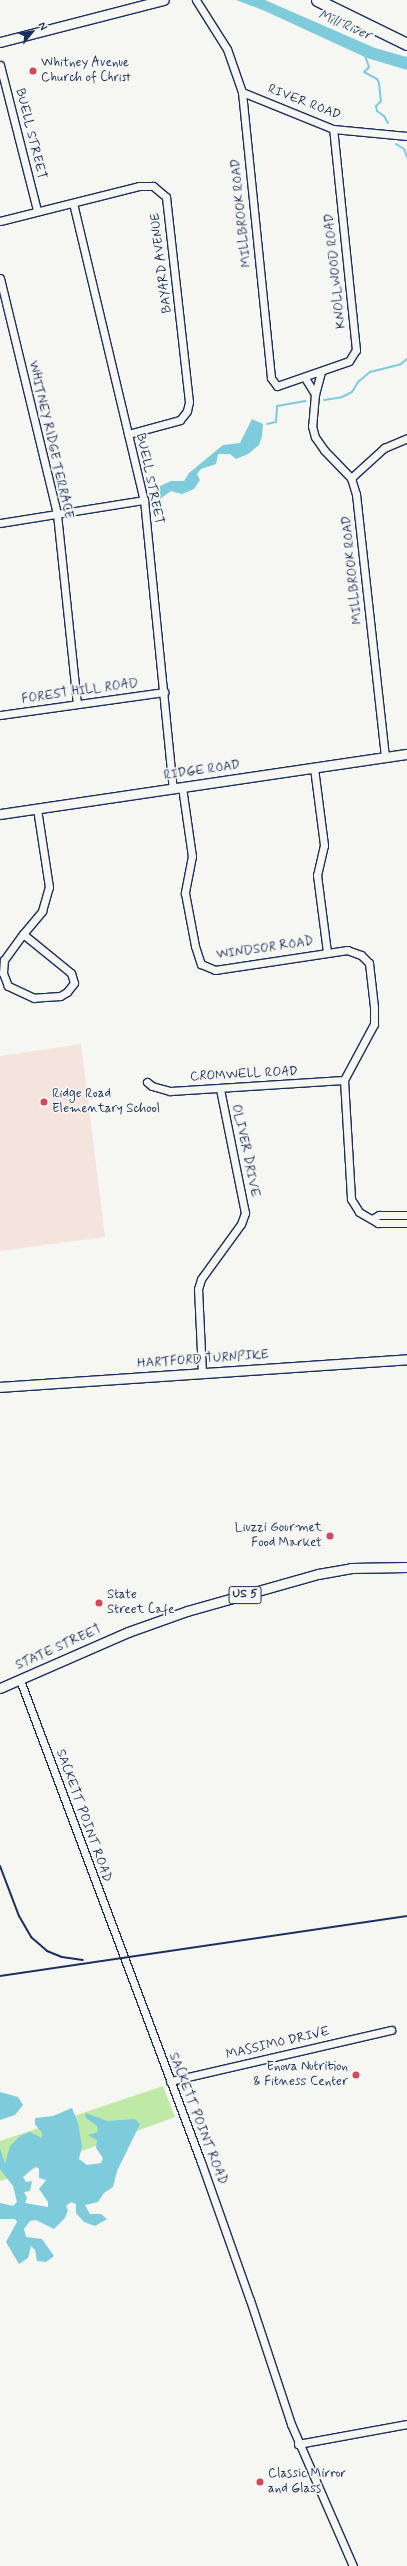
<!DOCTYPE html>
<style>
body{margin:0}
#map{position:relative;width:407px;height:2566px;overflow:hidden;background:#f6f6f2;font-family:Mynerve,sans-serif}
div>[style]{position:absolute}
.built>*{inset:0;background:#f5e4dd}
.green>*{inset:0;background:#bee9a6}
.water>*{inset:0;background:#7ecbdc}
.stream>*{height:2px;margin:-1px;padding:0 1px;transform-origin:1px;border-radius:1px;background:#7ecbdc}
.roads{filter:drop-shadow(1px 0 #1b2f5e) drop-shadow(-1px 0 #1b2f5e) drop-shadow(0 1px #1b2f5e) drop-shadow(0 -1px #1b2f5e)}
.minor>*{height:7px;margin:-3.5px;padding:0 3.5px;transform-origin:3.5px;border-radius:3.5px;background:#f6f6f2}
.major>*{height:9px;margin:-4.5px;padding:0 4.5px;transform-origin:4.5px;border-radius:4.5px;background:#f6f6f2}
.highway>*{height:11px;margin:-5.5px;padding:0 5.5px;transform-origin:5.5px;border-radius:5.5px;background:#f6f6f2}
.rail>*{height:2px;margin:-1px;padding:0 1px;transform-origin:1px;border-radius:1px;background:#1b2f5e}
.dots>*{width:11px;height:11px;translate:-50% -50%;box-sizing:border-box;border:2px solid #f6f6f2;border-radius:50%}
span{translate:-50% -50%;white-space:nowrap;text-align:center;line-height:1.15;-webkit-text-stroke:3.5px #f6f6f2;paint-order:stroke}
.shield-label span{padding:1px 3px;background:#f6f6f2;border:1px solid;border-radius:3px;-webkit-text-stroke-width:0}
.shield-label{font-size:12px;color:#1b2f5e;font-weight:700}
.poi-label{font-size:13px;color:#1b2f5e}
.left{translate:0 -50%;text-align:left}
.right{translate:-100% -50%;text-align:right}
.street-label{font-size:13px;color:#1b2f5e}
.water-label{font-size:14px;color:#34567e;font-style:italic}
.north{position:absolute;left:12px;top:12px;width:40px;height:40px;-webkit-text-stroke:3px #f6f6f2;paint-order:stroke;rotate:61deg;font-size:11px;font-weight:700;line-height:16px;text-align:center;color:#1b2f5e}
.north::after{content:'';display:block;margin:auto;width:14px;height:18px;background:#1b2f5e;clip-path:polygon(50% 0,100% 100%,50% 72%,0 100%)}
</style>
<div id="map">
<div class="built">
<i style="clip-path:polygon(81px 1044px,105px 1237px,0 1251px,0 1056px)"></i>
</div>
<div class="green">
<i style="clip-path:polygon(163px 2086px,175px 2117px,0 2181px,0 2141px)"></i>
</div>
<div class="water">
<i style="clip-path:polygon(236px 0,265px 0,375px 48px,407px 57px,407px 70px,367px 58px,265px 11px)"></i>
<i style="clip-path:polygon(252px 419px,263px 424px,262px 436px,259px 445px,248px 454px,236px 459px,230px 454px,218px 454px,216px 464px,201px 469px,197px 474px,200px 480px,194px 489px,182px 494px,171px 491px,160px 499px,156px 496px,160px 486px,171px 481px,184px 481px,189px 473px,223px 445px,240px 443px)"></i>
<i style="clip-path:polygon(0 2092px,18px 2097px,23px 2105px,15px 2115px,0 2120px)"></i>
<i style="clip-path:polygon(evenodd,72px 2108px,78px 2123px,82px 2146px,79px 2159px,87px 2165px,101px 2163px,103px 2158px,96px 2148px,97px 2140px,88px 2135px,98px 2132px,97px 2126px,85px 2117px,86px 2113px,107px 2121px,135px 2119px,140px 2124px,117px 2171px,113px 2187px,104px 2193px,98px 2202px,85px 2205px,90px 2214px,101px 2214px,107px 2219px,95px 2226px,84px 2222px,76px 2213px,76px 2204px,71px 2202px,66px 2206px,68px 2210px,65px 2218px,54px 2229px,36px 2220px,30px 2221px,24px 2229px,26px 2237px,42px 2239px,54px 2256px,46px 2262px,37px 2261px,35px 2250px,31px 2246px,28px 2258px,19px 2264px,6px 2242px,17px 2222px,15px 2219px,0 2219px,0 2203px,13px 2206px,17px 2202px,13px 2186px,0 2169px,0 2148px,5px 2164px,10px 2146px,20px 2136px,30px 2132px,42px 2138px,42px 2133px,35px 2124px,35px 2118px,53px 2116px,72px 2108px,36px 2166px,39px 2169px,39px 2178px,46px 2180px,39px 2189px,48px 2202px,48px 2207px,25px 2203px,27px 2198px,24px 2192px,30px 2191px,32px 2181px,26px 2182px,23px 2177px,36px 2166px)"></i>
</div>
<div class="stream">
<i style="left:365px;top:56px;width:12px;rotate:70deg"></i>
<i style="left:369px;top:67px;width:7px;rotate:135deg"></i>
<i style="left:364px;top:72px;width:15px;rotate:28deg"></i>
<i style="left:377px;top:79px;width:4px;rotate:63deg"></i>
<i style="left:379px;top:83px;width:18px;rotate:84deg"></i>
<i style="left:381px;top:101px;width:7px;rotate:135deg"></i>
<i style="left:376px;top:106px;width:5px;rotate:79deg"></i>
<i style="left:377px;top:111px;width:9px;rotate:36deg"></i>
<i style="left:384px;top:116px;width:8px;rotate:60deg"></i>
<i style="left:396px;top:144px;width:9px;rotate:32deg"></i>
<i style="left:404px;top:149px;width:9px;rotate:69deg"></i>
<i style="left:324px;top:400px;width:18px;rotate:-9deg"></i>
<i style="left:342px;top:397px;width:11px;rotate:-27deg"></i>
<i style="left:352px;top:392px;width:12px;rotate:-59deg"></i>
<i style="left:358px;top:382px;width:16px;rotate:-40deg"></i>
<i style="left:370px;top:372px;width:32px;rotate:-14deg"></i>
<i style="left:401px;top:364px;width:8px;rotate:-40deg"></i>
<i style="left:267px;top:424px;width:9px;rotate:-13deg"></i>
<i style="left:276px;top:422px;width:16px;rotate:-86deg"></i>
<i style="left:277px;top:406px;width:29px;rotate:-10deg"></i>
</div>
<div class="roads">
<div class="minor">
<i style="left:196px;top:0;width:58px;rotate:57.7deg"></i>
<i style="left:227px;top:49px;width:46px;rotate:70.8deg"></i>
<i style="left:242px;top:92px;width:287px;rotate:84.2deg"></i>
<i style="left:271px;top:378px;width:10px;rotate:53deg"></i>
<i style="left:277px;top:386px;width:76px;rotate:-19.1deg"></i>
<i style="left:349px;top:361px;width:13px;rotate:-58deg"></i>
<i style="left:356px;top:350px;width:222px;rotate:-95.9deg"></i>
<i style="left:0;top:65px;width:150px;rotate:75.7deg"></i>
<i style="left:242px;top:92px;width:98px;rotate:22.1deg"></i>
<i style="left:333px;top:129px;width:74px;rotate:5.4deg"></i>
<i style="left:73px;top:203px;width:305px;rotate:76.6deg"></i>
<i style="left:144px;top:500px;width:289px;rotate:84.3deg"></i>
<i style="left:0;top:221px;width:143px;rotate:-14.1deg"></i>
<i style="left:139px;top:186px;width:14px"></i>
<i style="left:153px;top:186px;width:17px;rotate:40deg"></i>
<i style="left:166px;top:197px;width:206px;rotate:83.6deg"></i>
<i style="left:189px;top:402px;width:9px;rotate:103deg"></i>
<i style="left:187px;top:411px;width:11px;rotate:128deg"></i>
<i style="left:180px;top:420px;width:54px;rotate:164.9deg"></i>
<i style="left:0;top:278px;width:243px;rotate:76.4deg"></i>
<i style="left:57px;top:514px;width:191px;rotate:84deg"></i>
<i style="left:321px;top:372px;width:23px;rotate:105deg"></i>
<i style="left:315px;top:394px;width:32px;rotate:95deg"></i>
<i style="left:312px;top:426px;width:11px;rotate:75deg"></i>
<i style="left:315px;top:437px;width:16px;rotate:55deg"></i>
<i style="left:324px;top:450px;width:39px;rotate:46deg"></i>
<i style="left:351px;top:478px;width:17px;rotate:73deg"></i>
<i style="left:356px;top:494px;width:265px;rotate:83.7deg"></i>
<i style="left:305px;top:378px;width:19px;rotate:58deg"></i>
<i style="left:351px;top:478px;width:45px;rotate:-42.3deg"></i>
<i style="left:384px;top:448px;width:25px;rotate:-23deg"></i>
<i style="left:0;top:523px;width:146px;rotate:-9.1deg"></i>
<i style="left:0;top:715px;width:166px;rotate:-8deg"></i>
<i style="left:314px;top:768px;width:78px;rotate:82.6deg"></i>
<i style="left:324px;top:845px;width:31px;rotate:103deg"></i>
<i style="left:317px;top:875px;width:78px;rotate:82.6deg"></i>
<i style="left:182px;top:787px;width:70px;rotate:81.8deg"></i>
<i style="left:192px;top:856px;width:38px;rotate:101deg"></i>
<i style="left:185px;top:893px;width:54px;rotate:79.3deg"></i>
<i style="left:195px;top:946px;width:19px;rotate:72deg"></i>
<i style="left:201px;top:964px;width:15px;rotate:23deg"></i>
<i style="left:215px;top:970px;width:134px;rotate:-8.6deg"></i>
<i style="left:347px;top:950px;width:15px;rotate:20deg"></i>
<i style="left:361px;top:955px;width:11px;rotate:45deg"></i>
<i style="left:369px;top:963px;width:44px;rotate:83.5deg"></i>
<i style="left:374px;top:1007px;width:17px;rotate:90deg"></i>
<i style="left:374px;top:1024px;width:64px;rotate:118.2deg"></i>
<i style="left:344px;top:1080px;width:119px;rotate:86.6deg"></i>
<i style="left:351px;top:1199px;width:15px;rotate:58deg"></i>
<i style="left:359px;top:1212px;width:22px;rotate:30deg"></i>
<i style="left:378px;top:1223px;width:29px"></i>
<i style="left:23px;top:934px;width:62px;rotate:39.1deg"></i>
<i style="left:71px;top:973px;width:10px;rotate:73deg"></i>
<i style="left:74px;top:983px;width:11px;rotate:128deg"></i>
<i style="left:67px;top:992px;width:8px;rotate:150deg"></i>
<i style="left:60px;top:996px;width:26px;rotate:176deg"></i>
<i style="left:34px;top:998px;width:29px;rotate:-155deg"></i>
<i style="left:8px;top:986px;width:14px;rotate:-111deg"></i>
<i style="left:3px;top:973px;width:13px;rotate:-86deg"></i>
<i style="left:4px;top:960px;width:32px;rotate:-54deg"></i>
<i style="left:23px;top:934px;width:30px;rotate:-50deg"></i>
<i style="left:42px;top:911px;width:25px;rotate:-74deg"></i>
<i style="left:49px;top:887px;width:79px;rotate:-98.7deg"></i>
<i style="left:147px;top:1082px;width:6px;rotate:39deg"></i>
<i style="left:152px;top:1086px;width:19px;rotate:16deg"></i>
<i style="left:170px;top:1091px;width:174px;rotate:-3.6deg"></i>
<i style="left:372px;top:1219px;width:8px;rotate:-30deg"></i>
<i style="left:379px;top:1215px;width:28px"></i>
<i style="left:202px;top:1373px;width:84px;rotate:-92.7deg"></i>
<i style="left:198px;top:1289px;width:10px;rotate:-73deg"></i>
<i style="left:201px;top:1279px;width:68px;rotate:-54deg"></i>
<i style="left:241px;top:1224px;width:12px;rotate:-70deg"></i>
<i style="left:245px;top:1213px;width:126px;rotate:-101.4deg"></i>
<i style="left:20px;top:1680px;width:515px;rotate:69.42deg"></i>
<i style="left:201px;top:2162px;width:146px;rotate:70.5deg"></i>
<i style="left:250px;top:2300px;width:131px;rotate:71.7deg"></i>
<i style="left:291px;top:2424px;width:155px;rotate:66.4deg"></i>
<i style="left:170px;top:2081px;width:227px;rotate:-13deg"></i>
<i style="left:298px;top:2444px;width:111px;rotate:-10.4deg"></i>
</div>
<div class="major">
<i style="left:0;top:42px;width:169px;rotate:-14.4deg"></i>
<i style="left:0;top:814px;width:411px;rotate:-8.4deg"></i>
<i style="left:0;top:1387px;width:408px;rotate:-3.9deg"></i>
<i style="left:0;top:1688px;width:140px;rotate:-23.6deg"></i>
<i style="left:128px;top:1632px;width:63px;rotate:-19.6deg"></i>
<i style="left:187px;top:1611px;width:136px;rotate:-15.8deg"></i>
<i style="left:318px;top:1574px;width:34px;rotate:-10deg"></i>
<i style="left:351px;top:1568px;width:56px;rotate:-1deg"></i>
</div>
<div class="highway">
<i style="left:317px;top:0;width:100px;rotate:26.1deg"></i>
</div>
</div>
<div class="rail">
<i style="left:0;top:1866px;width:53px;rotate:69.2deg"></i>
<i style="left:19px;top:1916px;width:24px;rotate:60deg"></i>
<i style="left:31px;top:1937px;width:21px;rotate:41deg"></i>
<i style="left:47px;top:1951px;width:16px;rotate:22deg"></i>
<i style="left:62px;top:1957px;width:21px;rotate:8deg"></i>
<i style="left:0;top:1976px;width:411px;rotate:-8.4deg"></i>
</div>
<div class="dots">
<i style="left:33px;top:71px;background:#d1495b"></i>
<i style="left:44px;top:1102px;background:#d1495b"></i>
<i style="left:330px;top:1536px;background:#d1495b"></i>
<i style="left:99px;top:1603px;background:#d1495b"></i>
<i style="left:356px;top:2075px;background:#d1495b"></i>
<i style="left:260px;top:2482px;background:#d1495b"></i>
</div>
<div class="shield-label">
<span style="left:245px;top:1595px">US 5</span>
</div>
<div class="poi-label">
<span class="left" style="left:41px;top:71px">Whitney Avenue<br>Church of Christ</span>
<span class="left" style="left:52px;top:1102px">Ridge Road<br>Elementary School</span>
<span class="right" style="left:322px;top:1536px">Liuzzi Gourmet<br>Food Market</span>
<span class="left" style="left:107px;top:1603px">State<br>Street Cafe</span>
<span class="right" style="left:348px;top:2075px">Enova Nutrition<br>&amp; Fitness Center</span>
<span class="left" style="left:268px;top:2482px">Classic Mirror<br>and Glass</span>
</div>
<div class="street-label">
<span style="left:304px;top:103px;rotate:21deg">RIVER ROAD</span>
<span style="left:30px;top:134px;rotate:76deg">BUELL STREET</span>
<span style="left:242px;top:213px;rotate:-96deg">MILLBROOK ROAD</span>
<span style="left:162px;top:263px;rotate:-97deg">BAYARD AVENUE</span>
<span style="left:336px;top:271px;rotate:-96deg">KNOLLWOOD ROAD</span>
<span style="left:50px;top:440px;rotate:77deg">WHITNEY RIDGE TERRACE</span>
<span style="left:149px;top:479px;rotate:78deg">BUELL STREET</span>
<span style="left:353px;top:570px;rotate:-96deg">MILLBROOK ROAD</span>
<span style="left:80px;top:692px;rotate:-8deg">FOREST HILL ROAD</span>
<span style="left:202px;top:771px;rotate:-8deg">RIDGE ROAD</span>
<span style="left:265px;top:949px;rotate:-8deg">WINDSOR ROAD</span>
<span style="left:244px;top:1075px;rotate:-3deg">CROMWELL ROAD</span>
<span style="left:245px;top:1151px;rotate:78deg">OLIVER DRIVE</span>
<span style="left:203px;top:1360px;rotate:-4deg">HARTFORD TURNPIKE</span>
<span style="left:59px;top:1648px;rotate:-24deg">STATE STREET</span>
<span style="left:83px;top:1816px;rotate:70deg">SACKETT POINT ROAD</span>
<span style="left:278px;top:2044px;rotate:-13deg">MASSIMO DRIVE</span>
<span style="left:197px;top:2119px;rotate:69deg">SACKETT POINT ROAD</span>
</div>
<div class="water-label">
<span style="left:345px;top:25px;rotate:23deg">Mill River</span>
</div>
<div class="north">N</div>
</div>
